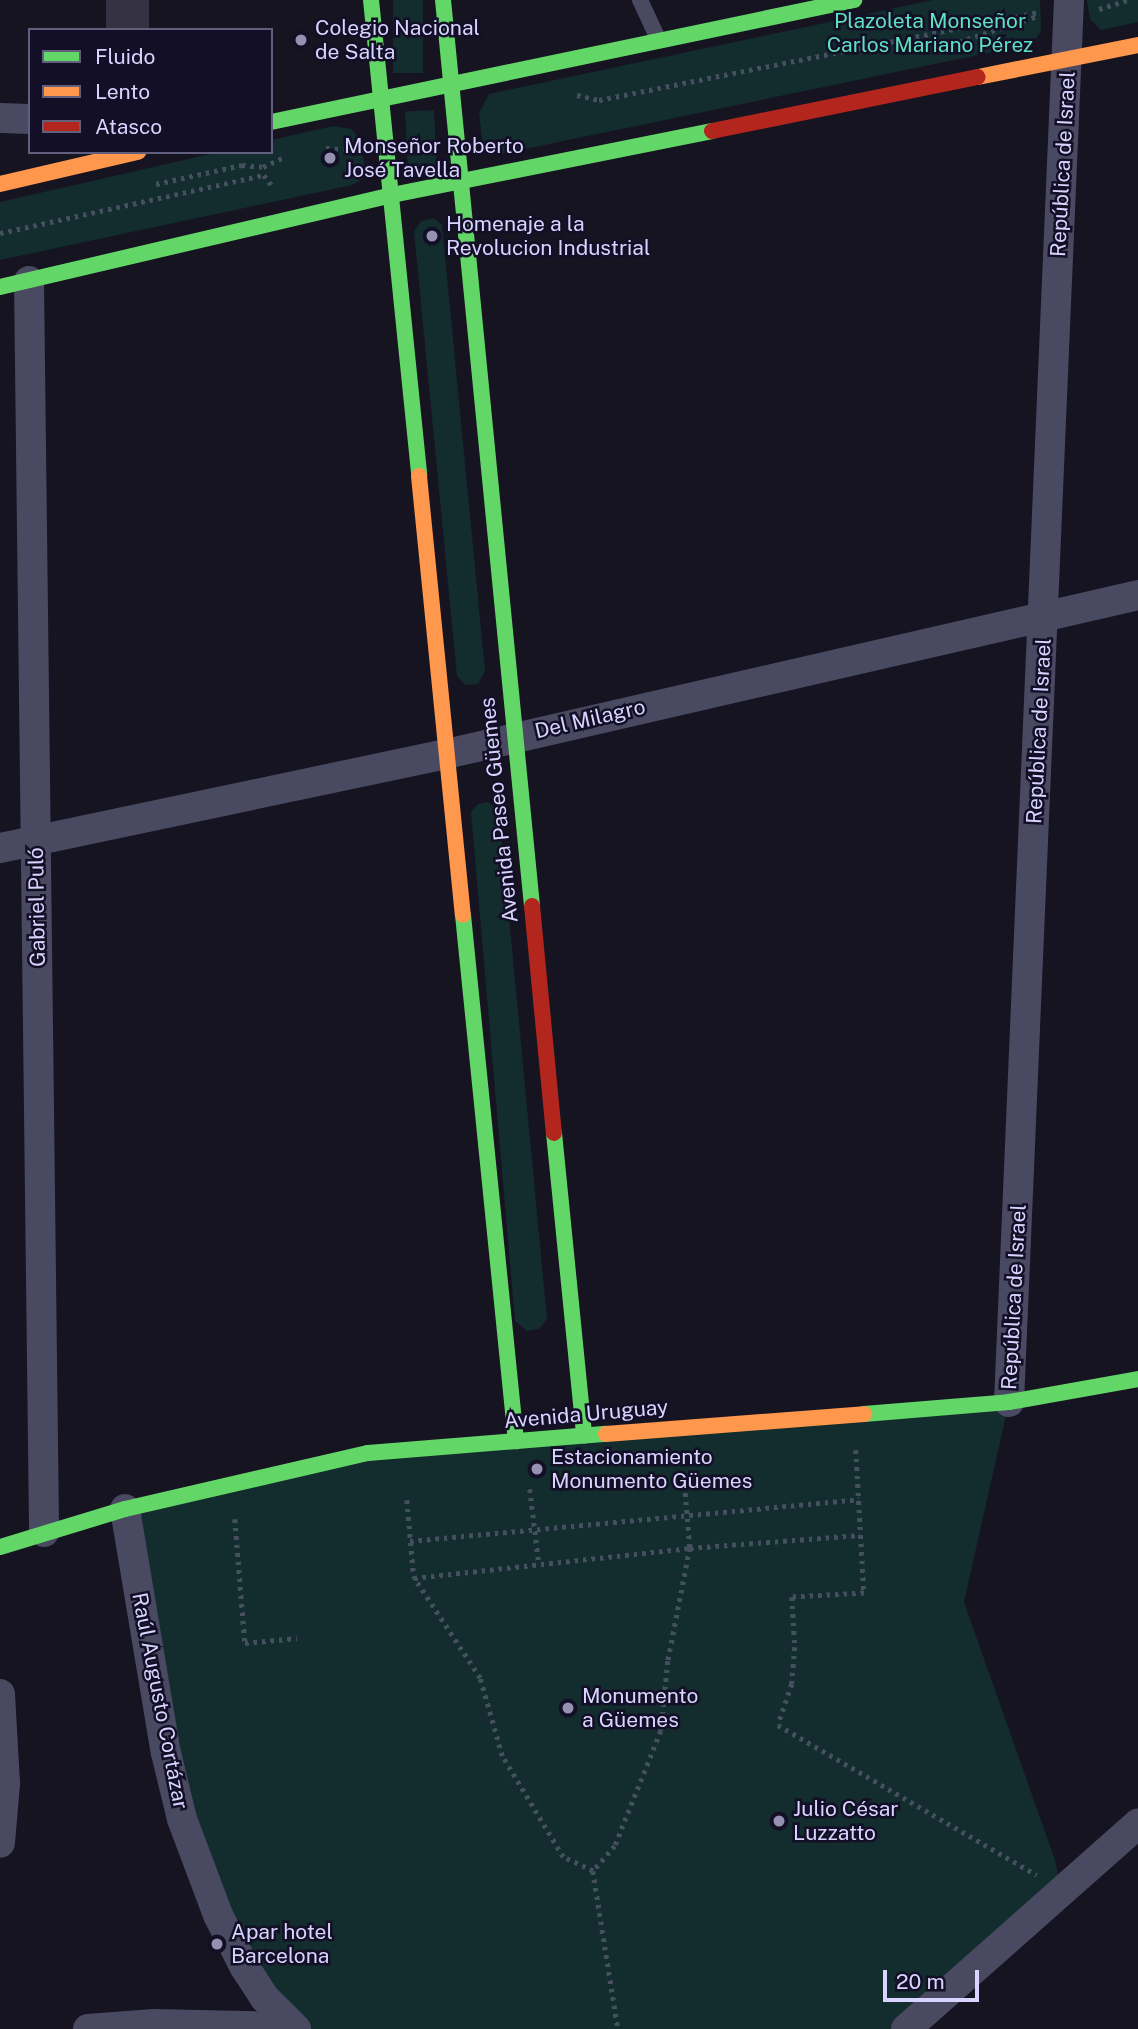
<!DOCTYPE html>
<meta charset="utf-8">
<style>
body{margin:0}
#map{position:relative;width:1138px;height:2029px;overflow:hidden;background:#161421;font-family:"Public Sans",sans-serif}
div>[style]{position:absolute}
.green>*{inset:0;background:#132c2d;transform-origin:0 0}
.building>*{inset:0;background:#343243;transform-origin:0 0}
.path>*{height:4.5px;margin-top:-2.25px;transform-origin:0;background:repeating-linear-gradient(90deg,#44505f 0 3.5px,transparent 0 8.5px)}
.lane>*{height:16px;margin:-8px;padding:0 8px;transform-origin:8px;border-radius:8px;background:#4a4962}
.street>*{height:30px;margin:-15px;padding:0 15px;transform-origin:15px;border-radius:15px;background:#4a4962}
.fast>*{height:16px;margin:-8px;padding:0 8px;transform-origin:8px;border-radius:8px;background:#63d668}
.slow>*{height:16px;margin:-8px;padding:0 8px;transform-origin:8px;border-radius:8px;background:#ff974d}
.jam>*{height:16px;margin:-8px;padding:0 8px;transform-origin:8px;border-radius:8px;background:#b3261e}
.dots>*{width:19px;height:19px;translate:-50% -50%;box-sizing:border-box;border:4px solid #130f26;border-radius:50%}
span{translate:-50% -50%;white-space:nowrap;text-align:center;line-height:1.15;-webkit-text-stroke:5px #130f26;paint-order:stroke}
.park-label{font-size:21px;color:#5fe0c0}
.poi-label{font-size:21px;color:#d9d4ff}
.left{translate:0 -50%;text-align:left}
.street-label{font-size:21px;color:#d9d4ff}
.legend{position:absolute;left:28px;top:28px;width:245px;height:126px;box-sizing:border-box;background:#130f26;border:2px solid #625e7d;margin:0;padding:9px 12px;list-style:none;font-size:21px;color:#d9d4ff}
.legend li{display:flex;align-items:center;gap:14px;height:35px}
.legend b{width:35px;border:2px solid #625e7d}
.scale{position:absolute;left:883px;top:1970px;width:96px;height:32px;box-sizing:border-box;border:4px solid #d9d4ff;border-top:0;padding-left:9px;font-size:21px;line-height:24px;white-space:nowrap;color:#d9d4ff;-webkit-text-stroke:5px #130f26;paint-order:stroke}
</style>
<div id="map">
<div class="green">
<i style="left:393px;top:0;width:30px;height:73px"></i>
<i style="clip-path:polygon(933px 0,1040px 0,1041px 32px,1031px 44px,496px 155px,483px 146px,479px 113px,489px 94px)"></i>
<i style="clip-path:polygon(1087px 0,1138px 0,1138px 22px,1101px 30px,1090px 19px)"></i>
<i style="left:434px;top:110px;width:58px;height:29px;rotate:87deg"></i>
<i style="clip-path:polygon(333px 126px,351px 129px,360px 139px,365px 167px,362px 179px,352px 185px,0 260px,0 202px,219px 152px,271px 152px,271px 140px)"></i>
<i style="clip-path:polygon(434px 218px,442px 225px,485px 671px,478px 684px,465px 685px,457px 676px,414px 231px,421px 221px)"></i>
<i style="clip-path:polygon(488px 802px,499px 811px,547px 1319px,539px 1329px,527px 1331px,515px 1321px,471px 812px,478px 804px)"></i>
<i style="clip-path:polygon(1009px 1402px,964px 1602px,1055px 1860px,1062px 1893px,906px 2029px,296px 2029px,218px 1915px,125px 1509px,355px 1455px)"></i>
</div>
<div class="building">
<i style="left:106px;top:0;width:43px;height:30px"></i>
</div>
<div class="path">
<i style="left:1099px;top:9px;width:30px;rotate:-17deg"></i>
<i style="left:959px;top:42px;width:85px;rotate:-18.4deg"></i>
<i style="left:577px;top:95px;width:23px;rotate:13deg"></i>
<i style="left:599px;top:100px;width:448px;rotate:-11.3deg"></i>
<i style="left:326px;top:148px;width:26px;rotate:4deg"></i>
<i style="left:156px;top:184px;width:88px;rotate:-12.5deg"></i>
<i style="left:242px;top:165px;width:21px;rotate:5deg"></i>
<i style="left:263px;top:167px;width:21px;rotate:-25deg"></i>
<i style="left:0;top:233px;width:270px;rotate:-12.4deg"></i>
<i style="left:264px;top:175px;width:15px;rotate:53deg"></i>
<i style="left:856px;top:1450px;width:143px;rotate:86.8deg"></i>
<i style="left:864px;top:1593px;width:72px;rotate:176.8deg"></i>
<i style="left:792px;top:1597px;width:50px;rotate:86.6deg"></i>
<i style="left:795px;top:1647px;width:37px;rotate:95deg"></i>
<i style="left:792px;top:1684px;width:43px;rotate:108.9deg"></i>
<i style="left:778px;top:1725px;width:299px;rotate:30.1deg"></i>
<i style="left:684px;top:1476px;width:72px;rotate:85.2deg"></i>
<i style="left:690px;top:1548px;width:115px;rotate:101deg"></i>
<i style="left:668px;top:1661px;width:70px;rotate:95.7deg"></i>
<i style="left:661px;top:1731px;width:124px;rotate:111.8deg"></i>
<i style="left:615px;top:1846px;width:33px;rotate:131deg"></i>
<i style="left:593px;top:1871px;width:33px;rotate:-155deg"></i>
<i style="left:563px;top:1857px;width:118px;rotate:-121.1deg"></i>
<i style="left:502px;top:1756px;width:81px;rotate:-105.8deg"></i>
<i style="left:480px;top:1678px;width:120px;rotate:-123.4deg"></i>
<i style="left:414px;top:1578px;width:278px;rotate:-6.2deg"></i>
<i style="left:690px;top:1548px;width:170px;rotate:-4.4deg"></i>
<i style="left:530px;top:1489px;width:76px;rotate:83.2deg"></i>
<i style="left:407px;top:1500px;width:78px;rotate:84.9deg"></i>
<i style="left:235px;top:1519px;width:124px;rotate:85.4deg"></i>
<i style="left:245px;top:1643px;width:52px;rotate:-5.5deg"></i>
<i style="left:410px;top:1541px;width:451px;rotate:-5.3deg"></i>
<i style="left:593px;top:1871px;width:160px;rotate:81deg"></i>
</div>
<div class="lane">
<i style="left:640px;top:0;width:45px;rotate:65.1deg"></i>
</div>
<div class="street">
<i style="left:0;top:118px;width:30px;rotate:2deg"></i>
<i style="left:29px;top:281px;width:1251px;rotate:89.31deg"></i>
<i style="left:0;top:848px;width:456px;rotate:-11.9deg"></i>
<i style="left:446px;top:754px;width:710px;rotate:-12.94deg"></i>
<i style="left:1009px;top:1402px;width:1403px;rotate:-87.55deg"></i>
<i style="left:125px;top:1509px;width:247px;rotate:80.5deg"></i>
<i style="left:166px;top:1753px;width:68px;rotate:76.4deg"></i>
<i style="left:182px;top:1819px;width:103px;rotate:69.4deg"></i>
<i style="left:218px;top:1915px;width:57px;rotate:63deg"></i>
<i style="left:244px;top:1966px;width:38px;rotate:57deg"></i>
<i style="left:265px;top:1998px;width:44px;rotate:45deg"></i>
<i style="left:0;top:1694px;width:89px;rotate:86.8deg"></i>
<i style="left:5px;top:1783px;width:60px;rotate:94.8deg"></i>
<i style="left:88px;top:2029px;width:66px;rotate:-4.3deg"></i>
<i style="left:154px;top:2024px;width:137px;rotate:1.3deg"></i>
<i style="left:906px;top:2029px;width:310px;rotate:-41.5deg"></i>
</div>
<div class="fast">
<i style="left:371px;top:0;width:478px;rotate:84.2deg"></i>
<i style="left:443px;top:0;width:910px;rotate:84.39deg"></i>
<i style="left:271px;top:122px;width:596px;rotate:-11.82deg"></i>
<i style="left:0;top:287px;width:403px;rotate:-13.2deg"></i>
<i style="left:392px;top:195px;width:326px;rotate:-11.3deg"></i>
<i style="left:463px;top:915px;width:529px;rotate:84.25deg"></i>
<i style="left:554px;top:1133px;width:304px;rotate:84.3deg"></i>
<i style="left:864px;top:1414px;width:145px;rotate:-4.7deg"></i>
<i style="left:1009px;top:1402px;width:131px;rotate:-10.1deg"></i>
<i style="left:0;top:1547px;width:131px;rotate:-16.9deg"></i>
<i style="left:125px;top:1509px;width:249px;rotate:-13deg"></i>
<i style="left:368px;top:1453px;width:239px;rotate:-4.6deg"></i>
</div>
<div class="slow">
<i style="left:978px;top:77px;width:163px;rotate:-11.3deg"></i>
<i style="left:0;top:184px;width:142px;rotate:-13.1deg"></i>
<i style="left:419px;top:476px;width:441px;rotate:84.3deg"></i>
<i style="left:606px;top:1434px;width:259px;rotate:-4.4deg"></i>
</div>
<div class="jam">
<i style="left:712px;top:131px;width:271px;rotate:-11.5deg"></i>
<i style="left:532px;top:906px;width:228px;rotate:84.5deg"></i>
</div>
<div class="dots">
<i style="left:301px;top:40px;background:#9591b1"></i>
<i style="left:330px;top:158px;background:#9591b1"></i>
<i style="left:432px;top:236px;background:#9591b1"></i>
<i style="left:537px;top:1469px;background:#9591b1"></i>
<i style="left:568px;top:1708px;background:#9591b1"></i>
<i style="left:779px;top:1821px;background:#9591b1"></i>
<i style="left:217px;top:1944px;background:#9591b1"></i>
</div>
<div class="park-label">
<span style="left:930px;top:33px">Plazoleta Monseñor<br>Carlos Mariano Pérez</span>
</div>
<div class="poi-label">
<span class="left" style="left:315px;top:40px">Colegio Nacional<br>de Salta</span>
<span class="left" style="left:344px;top:158px">Monseñor Roberto<br>José Tavella</span>
<span class="left" style="left:446px;top:236px">Homenaje a la<br>Revolucion Industrial</span>
<span class="left" style="left:551px;top:1469px">Estacionamiento<br>Monumento Güemes</span>
<span class="left" style="left:582px;top:1708px">Monumento<br>a Güemes</span>
<span class="left" style="left:793px;top:1821px">Julio César<br>Luzzatto</span>
<span class="left" style="left:231px;top:1944px">Apar hotel<br>Barcelona</span>
</div>
<div class="street-label">
<span style="left:1063px;top:164px;rotate:-87deg">República de Israel</span>
<span style="left:590px;top:719px;rotate:-13deg">Del Milagro</span>
<span style="left:1039px;top:731px;rotate:-87deg">República de Israel</span>
<span style="left:499px;top:810px;rotate:-96deg">Avenida Paseo Güemes</span>
<span style="left:37px;top:907px;rotate:-91deg">Gabriel Puló</span>
<span style="left:1014px;top:1297px;rotate:-87deg">República de Israel</span>
<span style="left:586px;top:1414px;rotate:-5deg">Avenida Uruguay</span>
<span style="left:160px;top:1701px;rotate:79deg">Raúl Augusto Cortázar</span>
</div>
<ul class="legend">
<li><b style="height:9px;background:#63d668"></b>Fluido</li>
<li><b style="height:9px;background:#ff974d"></b>Lento</li>
<li><b style="height:9px;background:#b3261e"></b>Atasco</li>
</ul>
<div class="scale">20 m</div>
</div>
